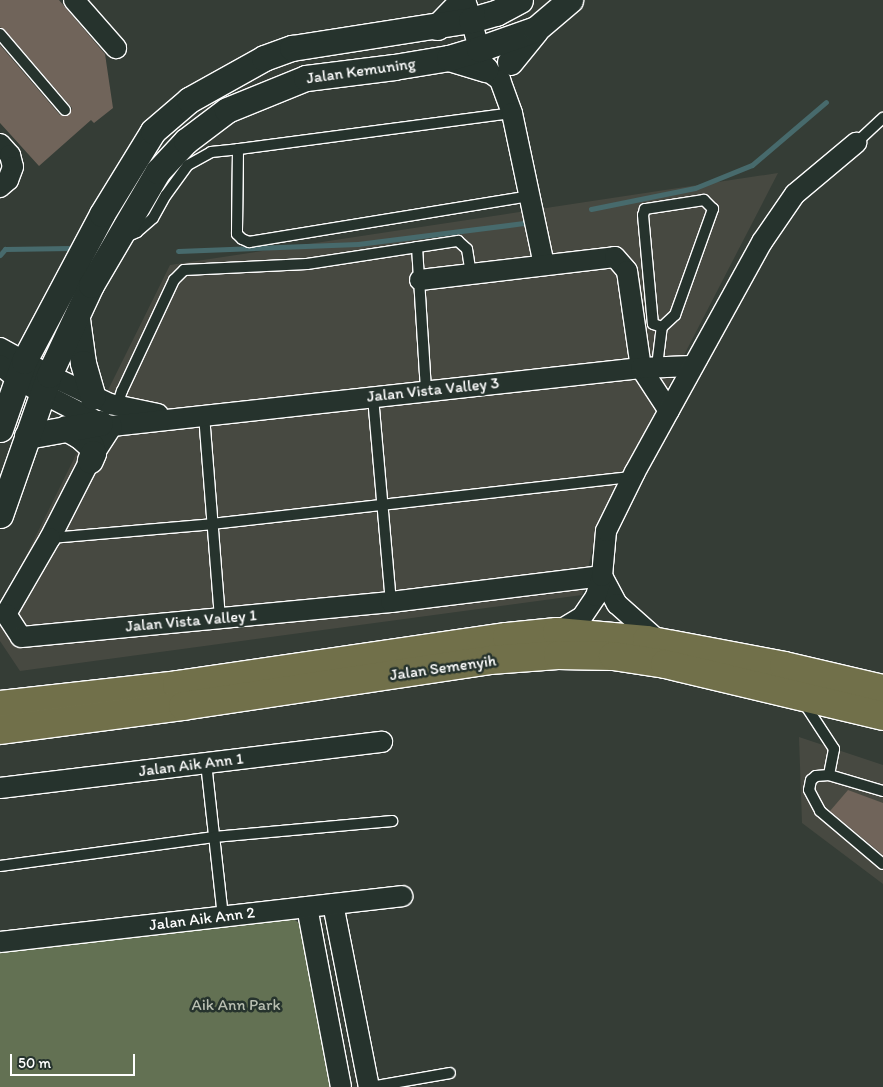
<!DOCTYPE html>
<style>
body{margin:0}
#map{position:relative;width:883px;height:1087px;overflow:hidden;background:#353d36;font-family:Itim,sans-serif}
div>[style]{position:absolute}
.built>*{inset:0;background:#474941}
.green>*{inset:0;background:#637153}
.stream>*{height:5px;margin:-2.5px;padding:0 2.5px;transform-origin:2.5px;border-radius:2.5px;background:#476a6c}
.building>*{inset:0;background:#70645a}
.roads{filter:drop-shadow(1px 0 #fff) drop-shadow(-1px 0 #fff) drop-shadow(0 1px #fff) drop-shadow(0 -1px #fff)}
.service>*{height:10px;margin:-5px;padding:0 5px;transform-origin:5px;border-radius:5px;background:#26332d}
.minor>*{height:20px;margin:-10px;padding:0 10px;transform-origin:10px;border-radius:10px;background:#26332d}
.tertiary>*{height:25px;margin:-12.5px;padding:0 12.5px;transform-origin:12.5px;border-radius:12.5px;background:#26332d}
.primary>*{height:28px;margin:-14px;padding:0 14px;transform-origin:14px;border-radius:14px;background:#71704a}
span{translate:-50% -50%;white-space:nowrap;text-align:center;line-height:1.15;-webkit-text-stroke:5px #26332d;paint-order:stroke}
.street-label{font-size:16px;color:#fff}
.park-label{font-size:16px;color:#b9bfb2}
.scale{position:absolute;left:10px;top:1054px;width:125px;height:22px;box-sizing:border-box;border:2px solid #fff;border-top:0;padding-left:6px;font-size:15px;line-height:18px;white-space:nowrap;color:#fff;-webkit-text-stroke:4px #26332d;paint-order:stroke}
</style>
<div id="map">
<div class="built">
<i style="clip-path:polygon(778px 173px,599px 520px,582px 595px,20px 671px,0 641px,0 608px,170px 265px)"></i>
<i style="clip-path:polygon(799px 737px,883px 765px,883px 884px,802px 823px)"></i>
</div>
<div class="green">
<i style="clip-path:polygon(283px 917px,293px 919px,306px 927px,335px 1087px,0 1087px,0 951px)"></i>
</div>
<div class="stream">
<i style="left:591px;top:209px;width:106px;rotate:-11.4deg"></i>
<i style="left:695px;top:188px;width:61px;rotate:-22deg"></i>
<i style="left:752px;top:165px;width:97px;rotate:-40.4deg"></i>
<i style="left:178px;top:251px;width:180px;rotate:-2.2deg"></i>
<i style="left:358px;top:244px;width:167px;rotate:-7.2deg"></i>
<i style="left:0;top:255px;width:8px;rotate:-50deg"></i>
<i style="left:5px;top:249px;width:66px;rotate:-0.9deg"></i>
</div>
<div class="building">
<i style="clip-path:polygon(0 0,59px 0,105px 54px,113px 108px,94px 123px,91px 120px,39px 166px,0 123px,0 45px,60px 115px,69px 115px,72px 108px,5px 30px,0 27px)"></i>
<i style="clip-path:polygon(848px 790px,883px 803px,883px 855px,830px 811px)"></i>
</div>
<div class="roads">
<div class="service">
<i style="left:0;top:34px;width:100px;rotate:49.5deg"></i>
<i style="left:512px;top:113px;width:276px;rotate:172.5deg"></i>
<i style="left:238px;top:149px;width:85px;rotate:90.7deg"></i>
<i style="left:237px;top:234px;width:7px;rotate:45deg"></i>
<i style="left:242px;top:239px;width:8px;rotate:23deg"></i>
<i style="left:249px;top:242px;width:284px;rotate:-9.3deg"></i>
<i style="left:856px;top:143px;width:37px;rotate:-43deg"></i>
<i style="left:126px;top:237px;width:12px;rotate:-24deg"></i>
<i style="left:137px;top:232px;width:21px;rotate:-41deg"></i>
<i style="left:153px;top:218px;width:26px;rotate:-61deg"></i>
<i style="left:166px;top:195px;width:37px;rotate:-54deg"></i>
<i style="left:188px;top:165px;width:26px;rotate:-29deg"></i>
<i style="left:211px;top:152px;width:27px;rotate:-6deg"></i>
<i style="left:417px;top:247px;width:144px;rotate:86.4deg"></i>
<i style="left:657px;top:366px;width:39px;rotate:-83deg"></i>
<i style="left:662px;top:327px;width:18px;rotate:-43deg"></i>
<i style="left:675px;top:315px;width:113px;rotate:-70.3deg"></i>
<i style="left:713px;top:209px;width:13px;rotate:-135deg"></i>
<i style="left:704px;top:200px;width:60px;rotate:171.3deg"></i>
<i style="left:645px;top:209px;width:6px;rotate:108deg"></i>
<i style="left:643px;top:215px;width:109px;rotate:84.8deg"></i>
<i style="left:653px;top:324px;width:9px;rotate:18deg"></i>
<i style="left:373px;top:397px;width:206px;rotate:85deg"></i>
<i style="left:117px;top:406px;width:16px;rotate:-72deg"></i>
<i style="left:122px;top:391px;width:123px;rotate:-64.9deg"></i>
<i style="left:174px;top:280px;width:14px;rotate:-45deg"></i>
<i style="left:184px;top:270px;width:123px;rotate:-2.8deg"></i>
<i style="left:307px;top:264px;width:153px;rotate:-8.7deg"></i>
<i style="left:458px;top:241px;width:12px;rotate:42deg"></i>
<i style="left:467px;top:249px;width:25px;rotate:81deg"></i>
<i style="left:204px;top:415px;width:205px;rotate:85.5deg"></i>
<i style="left:50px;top:538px;width:163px;rotate:-4.9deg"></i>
<i style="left:212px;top:524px;width:423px;rotate:-6.4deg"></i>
<i style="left:804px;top:703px;width:55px;rotate:56.9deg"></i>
<i style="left:834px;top:749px;width:26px;rotate:101deg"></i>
<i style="left:206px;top:763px;width:155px;rotate:83.7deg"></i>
<i style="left:883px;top:791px;width:56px;rotate:-163.5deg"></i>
<i style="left:829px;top:775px;width:13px;rotate:176deg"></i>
<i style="left:816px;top:776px;width:6px;rotate:141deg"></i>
<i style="left:811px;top:780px;width:10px;rotate:101deg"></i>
<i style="left:809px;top:790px;width:24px;rotate:62deg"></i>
<i style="left:820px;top:811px;width:82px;rotate:40.1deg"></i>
<i style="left:0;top:866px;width:216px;rotate:-7.7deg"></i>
<i style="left:214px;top:837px;width:179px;rotate:-5.1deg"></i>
<i style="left:370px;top:1087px;width:81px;rotate:-9.9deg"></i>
</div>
<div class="minor">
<i style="left:74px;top:0;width:64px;rotate:48.8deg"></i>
<i style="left:467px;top:6px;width:66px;rotate:74.1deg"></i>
<i style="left:485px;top:69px;width:19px;rotate:36deg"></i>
<i style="left:500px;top:80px;width:35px;rotate:70deg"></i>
<i style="left:512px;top:113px;width:155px;rotate:78.1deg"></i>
<i style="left:0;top:144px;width:15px;rotate:48deg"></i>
<i style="left:10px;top:155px;width:12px;rotate:76deg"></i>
<i style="left:13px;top:167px;width:14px;rotate:111deg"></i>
<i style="left:8px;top:180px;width:11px;rotate:139deg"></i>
<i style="left:420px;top:280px;width:196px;rotate:-6.7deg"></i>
<i style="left:615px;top:257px;width:18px;rotate:49deg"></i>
<i style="left:627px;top:271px;width:98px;rotate:81.8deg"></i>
<i style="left:641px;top:368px;width:51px;rotate:56.9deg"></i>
<i style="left:0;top:348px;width:56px;rotate:28.9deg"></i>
<i style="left:49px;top:375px;width:68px;rotate:25.4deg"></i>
<i style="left:110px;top:404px;width:49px;rotate:11.8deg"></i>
<i style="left:0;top:365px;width:22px;rotate:39deg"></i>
<i style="left:17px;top:379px;width:29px;rotate:29deg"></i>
<i style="left:42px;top:393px;width:65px;rotate:27.3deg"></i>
<i style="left:100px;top:423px;width:12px;rotate:14deg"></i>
<i style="left:112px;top:426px;width:532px;rotate:-6.26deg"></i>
<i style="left:641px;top:368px;width:51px;rotate:-2.2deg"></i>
<i style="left:112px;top:426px;width:40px;rotate:122.9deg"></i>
<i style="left:90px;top:460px;width:88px;rotate:117.1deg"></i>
<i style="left:50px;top:538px;width:88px;rotate:120.1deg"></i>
<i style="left:6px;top:614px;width:27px;rotate:57deg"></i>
<i style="left:21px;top:637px;width:372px;rotate:-5.4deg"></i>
<i style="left:391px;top:602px;width:213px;rotate:-7deg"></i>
<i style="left:602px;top:576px;width:32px;rotate:62deg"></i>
<i style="left:617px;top:604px;width:59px;rotate:41.6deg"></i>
<i style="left:557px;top:632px;width:29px;rotate:-31deg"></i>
<i style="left:582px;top:617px;width:25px;rotate:-56deg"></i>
<i style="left:596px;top:596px;width:21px;rotate:-73deg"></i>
<i style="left:602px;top:576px;width:45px;rotate:-84.9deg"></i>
<i style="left:606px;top:531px;width:66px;rotate:-63.8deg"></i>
<i style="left:635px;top:472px;width:263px;rotate:-61.1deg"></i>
<i style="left:762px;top:242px;width:58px;rotate:-55.5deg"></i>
<i style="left:795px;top:194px;width:80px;rotate:-39.9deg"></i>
<i style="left:0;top:788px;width:385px;rotate:-6.9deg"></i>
<i style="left:333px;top:904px;width:187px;rotate:78.9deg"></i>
<i style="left:307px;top:907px;width:183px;rotate:79.3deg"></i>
<i style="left:0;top:942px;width:405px;rotate:-6.5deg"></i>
</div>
<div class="tertiary">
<i style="left:437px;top:27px;width:37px;rotate:-46deg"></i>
<i style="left:449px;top:58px;width:38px;rotate:17deg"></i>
<i style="left:510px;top:62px;width:40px;rotate:-51deg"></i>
<i style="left:77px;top:319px;width:44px;rotate:82.2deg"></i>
<i style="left:83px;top:363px;width:35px;rotate:74deg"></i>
<i style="left:66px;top:428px;width:16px;rotate:30deg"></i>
<i style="left:80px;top:436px;width:15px;rotate:42deg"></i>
<i style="left:91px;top:446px;width:7px;rotate:74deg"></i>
<i style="left:93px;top:453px;width:8px;rotate:113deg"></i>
<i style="left:0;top:429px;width:72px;rotate:-70.6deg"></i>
<i style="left:24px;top:361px;width:166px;rotate:-62deg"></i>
<i style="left:102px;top:214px;width:97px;rotate:-58.4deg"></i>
<i style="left:153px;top:131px;width:48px;rotate:-40.7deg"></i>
<i style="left:189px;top:100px;width:86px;rotate:-29.2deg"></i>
<i style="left:264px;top:58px;width:30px;rotate:-20deg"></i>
<i style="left:292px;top:48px;width:181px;rotate:-8.9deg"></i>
<i style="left:471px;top:20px;width:26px;rotate:-16deg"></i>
<i style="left:496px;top:13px;width:27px;rotate:-28deg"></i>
<i style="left:27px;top:436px;width:74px;rotate:-10.1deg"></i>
<i style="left:0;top:515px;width:148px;rotate:-70.7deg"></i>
<i style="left:49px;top:375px;width:99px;rotate:-65deg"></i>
<i style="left:91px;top:285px;width:132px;rotate:-59.6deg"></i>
<i style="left:158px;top:171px;width:41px;rotate:-47deg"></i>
<i style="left:186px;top:141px;width:51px;rotate:-37.1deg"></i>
<i style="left:227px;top:110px;width:85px;rotate:-22.1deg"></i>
<i style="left:306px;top:78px;width:89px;rotate:-7.1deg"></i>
<i style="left:394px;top:67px;width:56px;rotate:-9.3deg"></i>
<i style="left:449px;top:58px;width:31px;rotate:-17deg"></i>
<i style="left:479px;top:49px;width:60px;rotate:-19.3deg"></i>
<i style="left:536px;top:29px;width:45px;rotate:-40.5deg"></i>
</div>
<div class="primary">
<i style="left:0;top:705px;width:178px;rotate:-6.4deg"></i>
<i style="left:177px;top:685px;width:333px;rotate:-8.3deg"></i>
<i style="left:507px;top:637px;width:50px;rotate:-5.7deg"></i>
<i style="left:557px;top:632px;width:90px;rotate:5.1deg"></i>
<i style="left:647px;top:640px;width:139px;rotate:10.7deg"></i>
<i style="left:784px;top:666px;width:102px;rotate:13.1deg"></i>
<i style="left:0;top:730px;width:185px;rotate:-7.5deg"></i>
<i style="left:183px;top:706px;width:310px;rotate:-8.5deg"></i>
<i style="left:490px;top:660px;width:68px;rotate:-4.2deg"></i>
<i style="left:558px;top:655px;width:55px;rotate:1deg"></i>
<i style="left:613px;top:656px;width:53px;rotate:8.7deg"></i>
<i style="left:665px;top:664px;width:224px;rotate:13.4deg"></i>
</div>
</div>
<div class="street-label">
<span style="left:361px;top:71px;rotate:-8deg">Jalan Kemuning</span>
<span style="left:433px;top:390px;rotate:-6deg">Jalan Vista Valley 3</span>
<span style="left:191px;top:621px;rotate:-5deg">Jalan Vista Valley 1</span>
<span style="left:443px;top:668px;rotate:-8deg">Jalan Semenyih</span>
<span style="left:191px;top:765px;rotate:-7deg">Jalan Aik Ann 1</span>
<span style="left:202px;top:919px;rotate:-7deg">Jalan Aik Ann 2</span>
</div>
<div class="park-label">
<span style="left:236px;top:1005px">Aik Ann Park</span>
</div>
<div class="scale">50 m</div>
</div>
